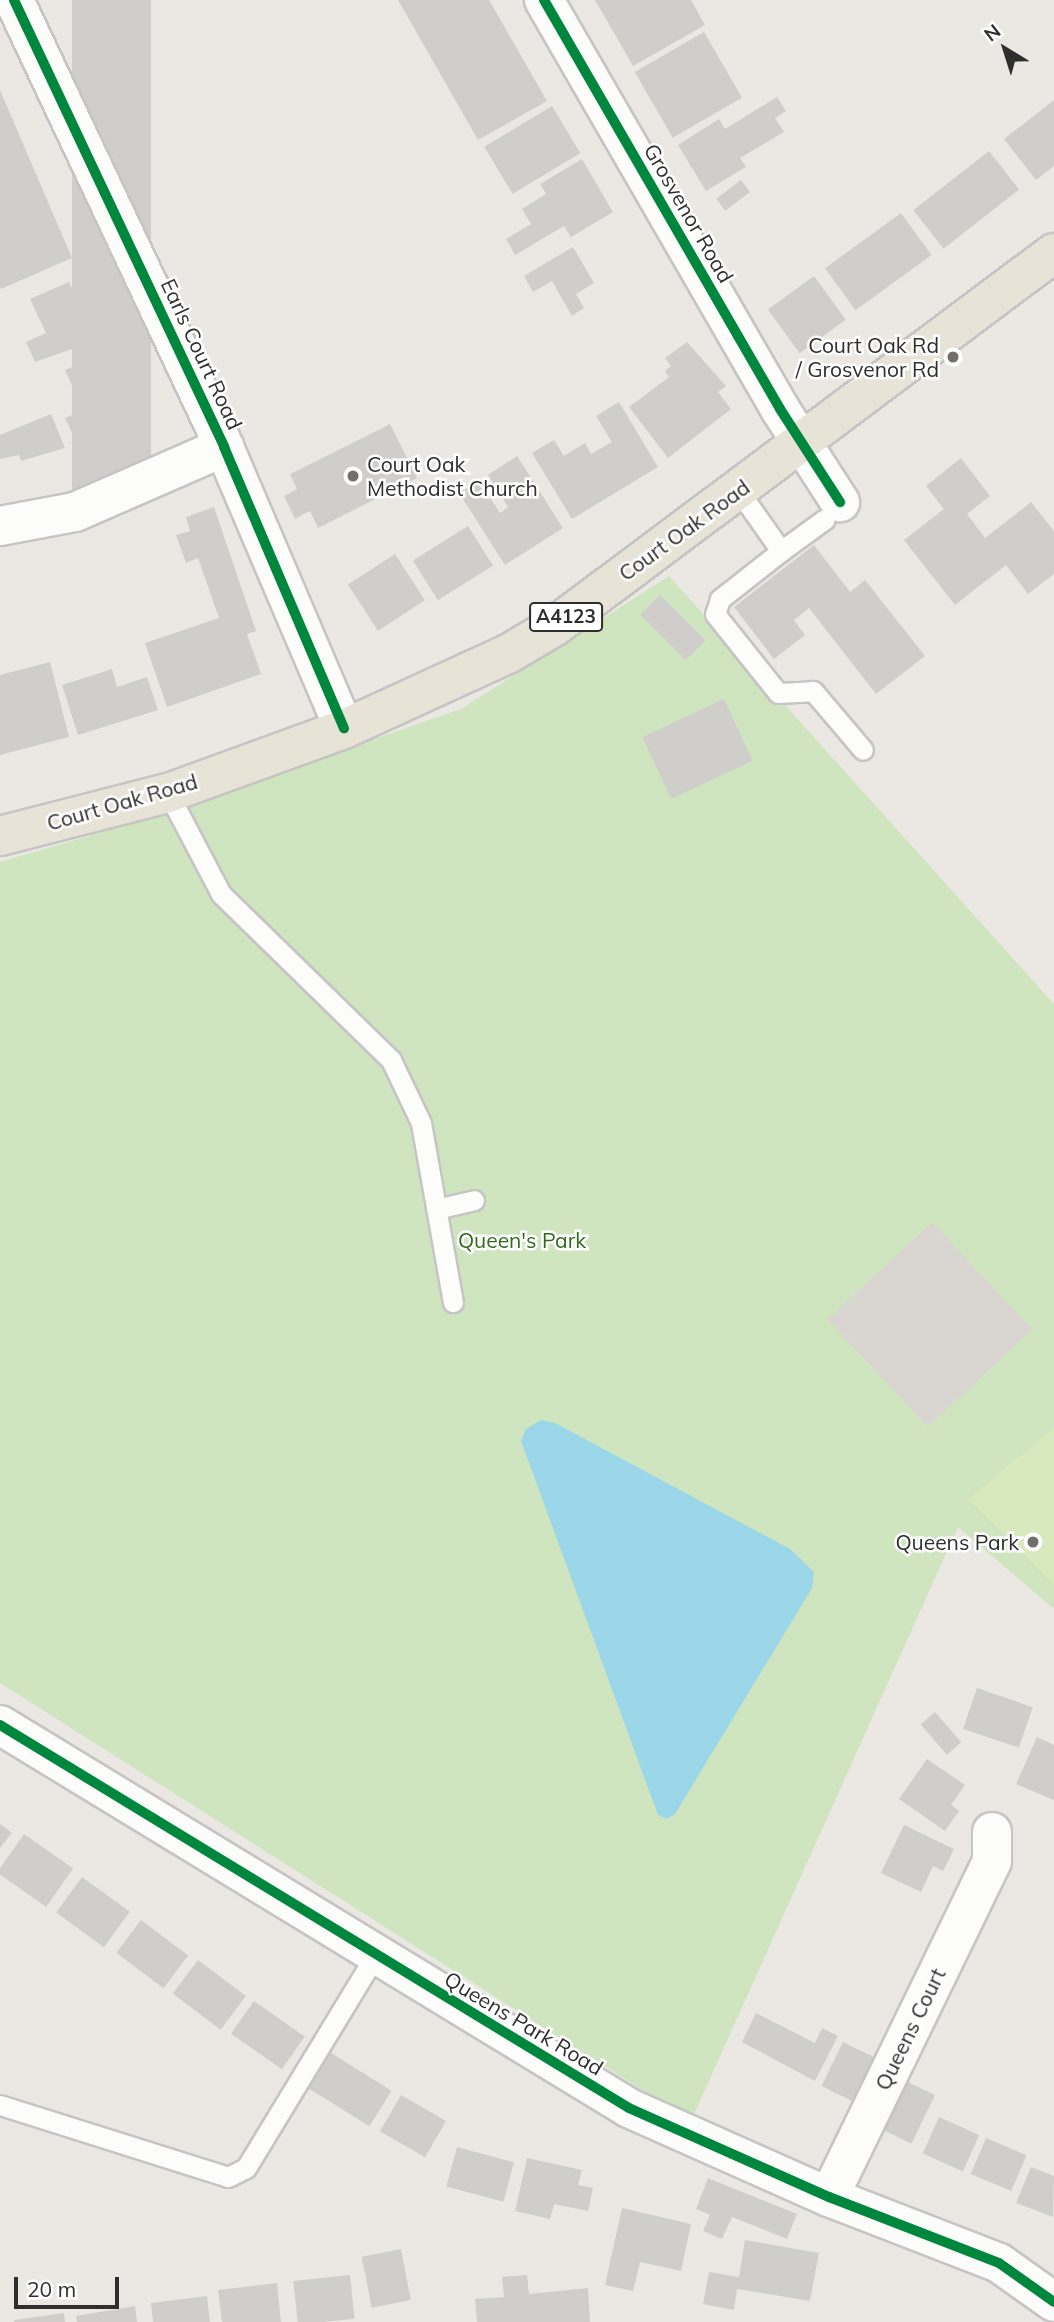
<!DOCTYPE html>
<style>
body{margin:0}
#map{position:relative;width:1054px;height:2322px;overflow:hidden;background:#ebe8e4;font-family:Mulish,sans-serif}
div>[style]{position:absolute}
.green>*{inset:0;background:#cfe5bf}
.pitch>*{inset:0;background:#d8e9bd}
.plaza>*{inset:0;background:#d9d6d2;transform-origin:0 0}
.water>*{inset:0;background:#9cd6e9}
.building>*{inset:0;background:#d0cecb;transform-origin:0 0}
.roads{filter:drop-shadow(2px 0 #c6c4c4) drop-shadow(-2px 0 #c6c4c4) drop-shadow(0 2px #c6c4c4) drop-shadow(0 -2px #c6c4c4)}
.lane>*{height:19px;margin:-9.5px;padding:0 9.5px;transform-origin:9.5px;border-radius:9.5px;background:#fcfcfb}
.street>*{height:38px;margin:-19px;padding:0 19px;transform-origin:19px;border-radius:19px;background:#fcfcfb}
.primary>*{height:38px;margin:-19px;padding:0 19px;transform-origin:19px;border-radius:19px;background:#e7e3d6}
.cycleway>*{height:10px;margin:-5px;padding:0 5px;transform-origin:5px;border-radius:5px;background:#00873e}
.dots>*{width:19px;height:19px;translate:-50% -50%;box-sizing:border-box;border:4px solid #fff;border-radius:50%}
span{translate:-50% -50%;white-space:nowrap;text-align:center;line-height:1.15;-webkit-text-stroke:5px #fff;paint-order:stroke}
.shield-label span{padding:2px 5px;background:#fff;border:2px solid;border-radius:5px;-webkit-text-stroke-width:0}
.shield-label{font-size:19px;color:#2e2e2e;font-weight:700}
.street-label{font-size:21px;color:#2e2e2e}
.poi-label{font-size:21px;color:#2e2e2e}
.right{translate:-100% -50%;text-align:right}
.left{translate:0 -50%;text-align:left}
.park-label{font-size:21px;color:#2f6b1e}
.north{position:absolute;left:970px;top:14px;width:70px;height:70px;-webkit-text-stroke:5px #fff;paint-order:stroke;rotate:322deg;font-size:19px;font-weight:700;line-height:28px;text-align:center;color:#2e2e2e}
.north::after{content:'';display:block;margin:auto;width:24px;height:32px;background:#2e2e2e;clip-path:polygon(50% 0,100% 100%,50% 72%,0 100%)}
.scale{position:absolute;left:14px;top:2277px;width:105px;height:32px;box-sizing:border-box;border:4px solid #2e2e2e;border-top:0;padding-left:9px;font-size:21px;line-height:24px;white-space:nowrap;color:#2e2e2e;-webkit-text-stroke:5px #fff;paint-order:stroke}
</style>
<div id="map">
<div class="green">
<i style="clip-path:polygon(669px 576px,1054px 1004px,1054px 1609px,958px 1527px,691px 2121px,0 1683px,0 862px,113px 829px,461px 709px)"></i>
</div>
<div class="pitch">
<i style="clip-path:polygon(1054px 1428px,1054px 1585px,968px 1499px)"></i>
</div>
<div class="plaza">
<i style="left:932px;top:1222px;width:147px;height:143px;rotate:47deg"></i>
</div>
<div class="water">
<i style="clip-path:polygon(541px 1420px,555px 1423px,790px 1549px,814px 1572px,812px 1588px,675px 1814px,667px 1819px,658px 1815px,521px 1441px,526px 1429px)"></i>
</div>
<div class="building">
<i style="left:72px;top:0;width:79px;height:498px"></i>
<i style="clip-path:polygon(398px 0,489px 0,547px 101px,478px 140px)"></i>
<i style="clip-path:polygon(595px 0,691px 0,705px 25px,633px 66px)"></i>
<i style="left:704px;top:32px;width:76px;height:80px;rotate:60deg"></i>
<i style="clip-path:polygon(0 90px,72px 258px,1px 289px,0 287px)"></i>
<i style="clip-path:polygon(777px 97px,786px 111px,775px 118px,784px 132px,740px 158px,746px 167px,706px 191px,678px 145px,719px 119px,725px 129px)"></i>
<i style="clip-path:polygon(1054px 100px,1054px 166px,1036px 180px,1004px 139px)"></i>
<i style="left:552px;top:106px;width:55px;height:79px;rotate:59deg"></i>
<i style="left:989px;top:151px;width:49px;height:96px;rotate:52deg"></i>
<i style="clip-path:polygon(582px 159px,613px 212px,571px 237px,564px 226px,515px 255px,506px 239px,531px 224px,522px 209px,546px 194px,540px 184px)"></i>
<i style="left:741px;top:180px;width:15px;height:31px;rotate:53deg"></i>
<i style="left:901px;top:213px;width:52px;height:94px;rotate:54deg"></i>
<i style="clip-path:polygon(573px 247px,594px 283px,576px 294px,584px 308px,572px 316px,552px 281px,533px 292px,524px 276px)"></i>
<i style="left:814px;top:276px;width:54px;height:57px;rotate:54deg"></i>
<i style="clip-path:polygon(69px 282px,95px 341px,35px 362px,26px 342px,46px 333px,30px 299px)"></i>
<i style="clip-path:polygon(687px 342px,726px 386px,718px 392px,731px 409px,668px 458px,629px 407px,669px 377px,665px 371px,671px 366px,665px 358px)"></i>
<i style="clip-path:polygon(100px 355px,114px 385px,122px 381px,135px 410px,104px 431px,100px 423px,73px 435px,65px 418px,83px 410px,65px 370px)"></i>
<i style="clip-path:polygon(619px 402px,658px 467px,572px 519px,532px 453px,554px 440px,564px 456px,585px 443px,591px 454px,612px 442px,596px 416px)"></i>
<i style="clip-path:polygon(51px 414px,65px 448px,21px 461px,19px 455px,0 459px,0 435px)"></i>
<i style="clip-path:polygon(390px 424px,417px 478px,318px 528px,310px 511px,295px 519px,284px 496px,297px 489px,290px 474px)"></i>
<i style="clip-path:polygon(517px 456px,563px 528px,505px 565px,459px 493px,479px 480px,500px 513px,508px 507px,488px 475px)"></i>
<i style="clip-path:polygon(961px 458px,990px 496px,967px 514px,985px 538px,1031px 502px,1054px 531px,1054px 574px,1028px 594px,1006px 565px,955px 605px,904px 540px,944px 509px,926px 486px)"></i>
<i style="clip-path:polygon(214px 507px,256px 631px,247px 634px,261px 674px,167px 707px,145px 643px,219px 618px,198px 558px,186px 563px,176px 535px,190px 531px,186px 517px)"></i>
<i style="left:468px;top:526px;width:47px;height:65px;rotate:58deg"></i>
<i style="clip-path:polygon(814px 545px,850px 592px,865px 580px,925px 656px,876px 694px,809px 608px,794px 620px,805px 635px,774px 659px,734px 607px)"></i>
<i style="left:395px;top:554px;width:55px;height:56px;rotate:57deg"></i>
<i style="left:660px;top:595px;width:64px;height:28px;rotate:45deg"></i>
<i style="clip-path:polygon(50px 662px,69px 737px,0 755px,0 675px)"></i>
<i style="clip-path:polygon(112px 669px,117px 687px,147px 677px,158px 710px,78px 735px,62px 685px)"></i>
<i style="left:724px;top:699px;width:68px;height:90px;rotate:65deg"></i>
<i style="left:977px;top:1688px;width:59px;height:43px;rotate:19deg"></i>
<i style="left:935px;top:1712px;width:40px;height:19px;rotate:49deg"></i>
<i style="clip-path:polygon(1037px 1737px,1054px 1745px,1054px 1800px,1016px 1784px)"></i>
<i style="clip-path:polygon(927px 1759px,965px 1785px,951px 1805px,959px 1811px,945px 1831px,899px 1799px)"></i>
<i style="clip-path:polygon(0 1824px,12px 1833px,0 1848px)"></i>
<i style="clip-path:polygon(904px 1825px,954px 1849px,943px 1871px,933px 1866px,921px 1892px,881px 1873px)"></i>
<i style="left:24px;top:1834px;width:60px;height:47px;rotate:35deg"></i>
<i style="left:82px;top:1877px;width:59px;height:44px;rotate:36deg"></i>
<i style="left:141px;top:1920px;width:59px;height:41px;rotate:37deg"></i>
<i style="left:198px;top:1960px;width:60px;height:42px;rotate:37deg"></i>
<i style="left:254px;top:2001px;width:62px;height:40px;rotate:35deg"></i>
<i style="clip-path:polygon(756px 2013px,815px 2043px,822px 2028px,838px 2036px,815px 2081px,742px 2042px)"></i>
<i style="left:843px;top:2042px;width:34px;height:49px;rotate:26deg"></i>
<i style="left:328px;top:2051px;width:75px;height:42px;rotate:32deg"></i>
<i style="left:908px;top:2082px;width:30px;height:54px;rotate:26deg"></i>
<i style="left:401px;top:2095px;width:52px;height:42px;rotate:30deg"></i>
<i style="left:939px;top:2117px;width:44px;height:40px;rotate:24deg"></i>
<i style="left:986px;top:2138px;width:44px;height:39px;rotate:23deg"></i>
<i style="left:457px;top:2147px;width:59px;height:41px;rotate:15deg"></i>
<i style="clip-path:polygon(527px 2158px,582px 2170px,578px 2185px,593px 2188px,588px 2211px,554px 2204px,550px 2219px,515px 2211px)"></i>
<i style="clip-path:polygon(1031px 2167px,1054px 2176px,1053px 2217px,1016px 2203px)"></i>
<i style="clip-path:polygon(708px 2178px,797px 2214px,787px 2239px,732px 2217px,722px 2239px,703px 2231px,710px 2215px,696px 2209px)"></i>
<i style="clip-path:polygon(622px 2208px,691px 2224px,681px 2271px,640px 2262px,633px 2291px,605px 2285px)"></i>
<i style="clip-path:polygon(745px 2240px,819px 2253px,810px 2301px,737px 2289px,734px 2310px,703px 2304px,709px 2272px,739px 2277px)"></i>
<i style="left:401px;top:2249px;width:52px;height:40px;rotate:79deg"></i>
<i style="left:350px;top:2275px;width:44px;height:57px;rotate:84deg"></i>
<i style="clip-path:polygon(527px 2275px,529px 2294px,588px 2288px,590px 2322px,477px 2322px,475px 2299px,504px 2297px,502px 2277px)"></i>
<i style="clip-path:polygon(277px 2283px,281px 2322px,222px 2322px,218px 2290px)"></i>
<i style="clip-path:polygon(207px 2296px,210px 2322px,153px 2322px,151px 2303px)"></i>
<i style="clip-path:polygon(135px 2306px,137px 2322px,77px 2322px,76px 2316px)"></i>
<i style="clip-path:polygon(64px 2313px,65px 2322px,14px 2322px,14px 2320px)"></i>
</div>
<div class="roads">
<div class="lane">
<i style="left:738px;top:490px;width:75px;rotate:54.8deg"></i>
<i style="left:781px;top:551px;width:78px;rotate:141.8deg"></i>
<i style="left:720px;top:599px;width:16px;rotate:108deg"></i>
<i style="left:715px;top:614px;width:101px;rotate:51.4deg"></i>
<i style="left:778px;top:693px;width:35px;rotate:-3deg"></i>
<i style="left:813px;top:691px;width:77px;rotate:49.7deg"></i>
<i style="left:781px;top:551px;width:54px;rotate:-36deg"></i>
<i style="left:168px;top:793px;width:114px;rotate:62.3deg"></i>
<i style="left:221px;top:894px;width:238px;rotate:44.3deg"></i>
<i style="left:391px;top:1060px;width:70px;rotate:64.5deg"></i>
<i style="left:421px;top:1123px;width:182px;rotate:79.9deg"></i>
<i style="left:436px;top:1209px;width:39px;rotate:-13deg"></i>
<i style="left:0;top:2105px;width:239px;rotate:17.5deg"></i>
<i style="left:228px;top:2177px;width:20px;rotate:-27deg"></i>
<i style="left:246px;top:2168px;width:248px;rotate:-58.7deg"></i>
</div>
<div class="street">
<i style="left:14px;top:0;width:494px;rotate:64.8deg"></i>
<i style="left:224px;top:447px;width:306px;rotate:66.9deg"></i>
<i style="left:544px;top:0;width:472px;rotate:60deg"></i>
<i style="left:780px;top:409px;width:111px;rotate:57.2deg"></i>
<i style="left:0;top:526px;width:76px;rotate:-10.6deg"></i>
<i style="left:75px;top:512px;width:163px;rotate:-23.6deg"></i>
<i style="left:0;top:1725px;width:736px;rotate:31.34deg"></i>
<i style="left:629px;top:2108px;width:219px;rotate:24deg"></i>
<i style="left:829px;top:2197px;width:182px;rotate:21.2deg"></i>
<i style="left:999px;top:2263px;width:67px;rotate:35.3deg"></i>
<i style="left:829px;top:2197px;width:373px;rotate:-64.1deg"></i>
<i style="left:992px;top:1861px;width:29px;rotate:-90deg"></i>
</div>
<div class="primary">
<i style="left:0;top:836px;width:173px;rotate:-14.4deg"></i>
<i style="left:168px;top:793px;width:187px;rotate:-20deg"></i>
<i style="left:344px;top:729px;width:180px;rotate:-24.6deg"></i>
<i style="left:508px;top:654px;width:55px;rotate:-30.8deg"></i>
<i style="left:555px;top:626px;width:623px;rotate:-36.78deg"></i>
</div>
</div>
<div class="cycleway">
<i style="left:14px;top:0;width:494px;rotate:64.8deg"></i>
<i style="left:224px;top:447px;width:306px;rotate:66.9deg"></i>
<i style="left:544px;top:0;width:472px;rotate:60deg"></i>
<i style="left:780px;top:409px;width:111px;rotate:57.2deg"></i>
<i style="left:0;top:1725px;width:736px;rotate:31.34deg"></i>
<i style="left:629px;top:2108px;width:219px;rotate:24deg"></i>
<i style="left:829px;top:2197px;width:182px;rotate:21.2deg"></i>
<i style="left:999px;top:2263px;width:67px;rotate:35.3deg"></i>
</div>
<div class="dots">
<i style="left:953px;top:357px;background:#706f6e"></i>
<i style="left:353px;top:476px;background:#706f6e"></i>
<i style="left:1033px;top:1542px;background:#706f6e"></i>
</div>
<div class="shield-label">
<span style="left:566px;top:617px">A4123</span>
</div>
<div class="street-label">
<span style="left:689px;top:213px;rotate:60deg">Grosvenor Road</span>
<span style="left:202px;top:354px;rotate:65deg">Earls Court Road</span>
<span style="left:684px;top:530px;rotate:-36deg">Court Oak Road</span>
<span style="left:122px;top:802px;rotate:-16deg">Court Oak Road</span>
<span style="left:524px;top:2023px;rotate:31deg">Queens Park Road</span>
<span style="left:910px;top:2029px;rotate:-64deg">Queens Court</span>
</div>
<div class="poi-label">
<span class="right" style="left:939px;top:357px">Court Oak Rd<br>/ Grosvenor Rd</span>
<span class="left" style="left:367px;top:476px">Court Oak<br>Methodist Church</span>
<span class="right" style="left:1019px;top:1542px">Queens Park</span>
</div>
<div class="park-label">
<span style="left:522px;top:1240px">Queen's Park</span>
</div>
<div class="north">N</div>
<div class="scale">20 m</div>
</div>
